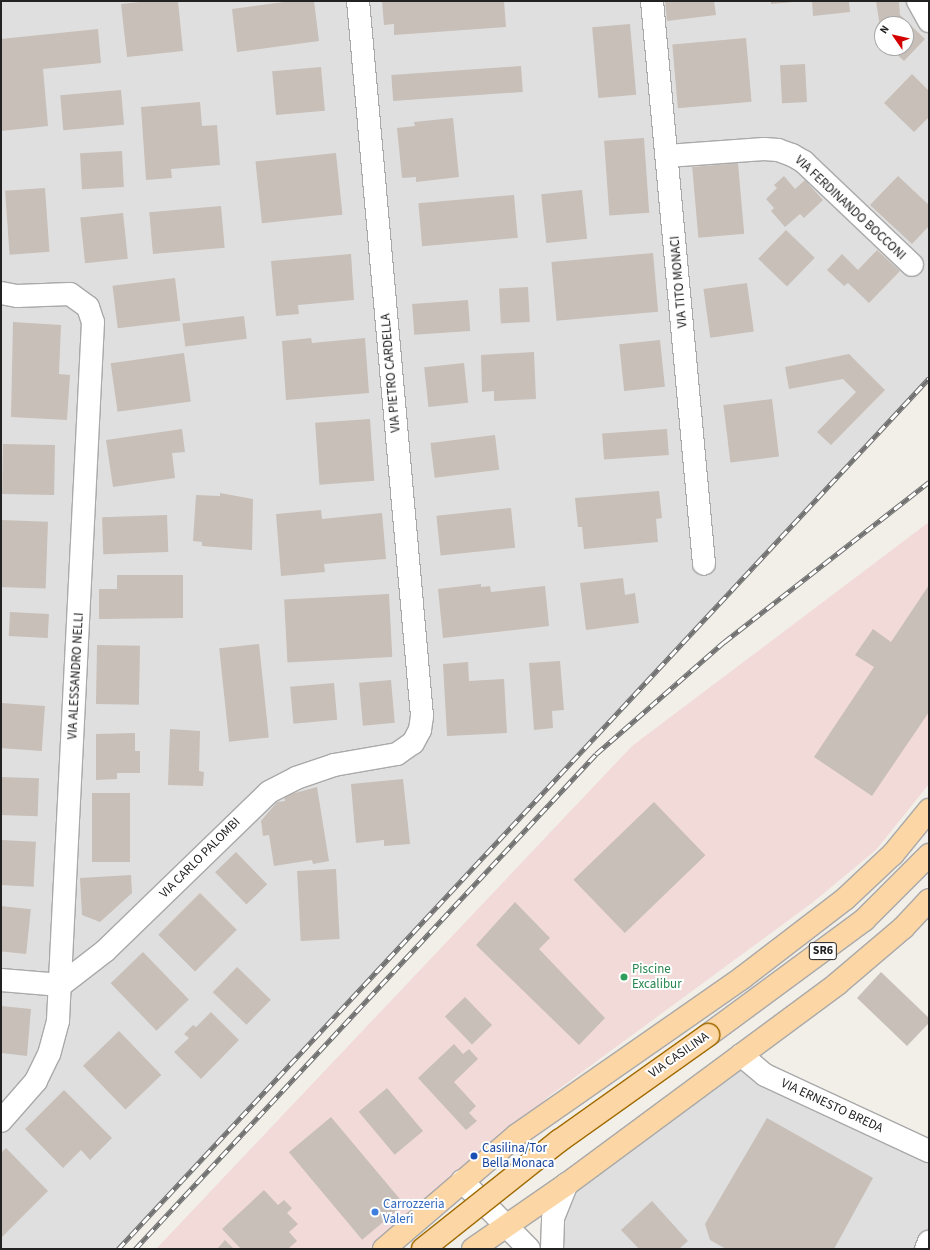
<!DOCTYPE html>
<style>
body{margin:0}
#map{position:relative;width:930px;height:1250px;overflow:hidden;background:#f2efe9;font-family:"Source Sans 3",sans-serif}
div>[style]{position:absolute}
.residential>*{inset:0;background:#e0dfdf}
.commercial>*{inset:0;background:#f2dad9}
.building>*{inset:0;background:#c7bfb8;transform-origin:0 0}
.roads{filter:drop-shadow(1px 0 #a9a9a9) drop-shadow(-1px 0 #a9a9a9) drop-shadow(0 1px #a9a9a9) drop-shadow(0 -1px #a9a9a9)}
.street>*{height:22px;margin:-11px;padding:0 11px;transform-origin:11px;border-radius:11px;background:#fff}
.primary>*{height:22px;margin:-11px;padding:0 11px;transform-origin:11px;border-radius:11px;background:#fcd6a4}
.rail>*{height:4.5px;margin-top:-2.25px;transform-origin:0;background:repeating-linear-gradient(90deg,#fff 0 9px,#707070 0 18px);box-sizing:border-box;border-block:1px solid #707070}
.bridges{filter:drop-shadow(1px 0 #a06b00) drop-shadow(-1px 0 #a06b00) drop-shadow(0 1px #a06b00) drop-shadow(0 -1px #a06b00)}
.primary-bridge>*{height:22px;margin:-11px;padding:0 11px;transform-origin:11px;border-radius:11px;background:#fcd6a4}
.dots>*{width:11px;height:11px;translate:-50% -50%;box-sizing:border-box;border:2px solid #fff;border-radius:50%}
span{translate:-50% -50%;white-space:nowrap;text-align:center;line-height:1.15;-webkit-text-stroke:4px #fff;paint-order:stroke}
.shield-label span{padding:1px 3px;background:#fff;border:1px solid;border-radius:3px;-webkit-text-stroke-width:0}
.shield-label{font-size:12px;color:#222;font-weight:700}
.street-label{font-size:13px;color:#222}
.leisure-label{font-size:13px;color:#27864d}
.left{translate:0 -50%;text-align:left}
.transit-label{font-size:13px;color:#164399}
.shop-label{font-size:13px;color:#366cbe}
.frame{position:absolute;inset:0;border:2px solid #222;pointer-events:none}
.north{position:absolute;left:874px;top:16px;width:40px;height:40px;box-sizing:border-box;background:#fff;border:1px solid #a7a7a7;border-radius:50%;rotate:304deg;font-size:11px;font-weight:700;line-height:16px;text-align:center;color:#222}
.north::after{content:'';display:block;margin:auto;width:14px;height:18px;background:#d40000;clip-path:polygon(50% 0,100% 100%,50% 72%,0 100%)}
</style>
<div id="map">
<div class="residential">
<i style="clip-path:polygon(evenodd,1px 1px,929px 1px,929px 376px,487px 855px,118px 1249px,1px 1249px,1px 1px,882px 24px,906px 24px,906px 48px,882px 48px,882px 24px)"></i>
<i style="clip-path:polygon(741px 1055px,929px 1151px,929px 1249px,540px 1249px,567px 1184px)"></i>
</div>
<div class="commercial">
<i style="clip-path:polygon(929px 522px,929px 784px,876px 850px,812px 903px,548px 1097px,379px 1249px,156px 1249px,632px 746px)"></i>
</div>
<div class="building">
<i style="clip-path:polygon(149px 1px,178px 1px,183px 51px,127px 57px,121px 4px)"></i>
<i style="clip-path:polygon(291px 1px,314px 1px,319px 41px,237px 52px,232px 9px)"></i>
<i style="clip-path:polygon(382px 1px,504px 1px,506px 27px,394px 35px,394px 24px,384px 25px)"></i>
<i style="clip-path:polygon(665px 1px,714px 1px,716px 15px,667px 21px)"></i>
<i style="clip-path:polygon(771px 1px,794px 1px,794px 2px,771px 4px)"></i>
<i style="clip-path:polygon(812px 1px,849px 1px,850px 12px,813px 16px)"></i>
<i style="clip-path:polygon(876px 1px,899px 1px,900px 15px,925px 39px,904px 61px,890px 48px,906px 48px,906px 24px,882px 24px,882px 40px)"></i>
<i style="left:630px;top:24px;width:71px;height:38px;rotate:85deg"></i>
<i style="clip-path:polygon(98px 29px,101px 63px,43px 69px,48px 126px,1px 131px,1px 39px)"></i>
<i style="left:746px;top:38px;width:64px;height:74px;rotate:85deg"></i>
<i style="left:805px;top:64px;width:38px;height:25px;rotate:87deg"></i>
<i style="left:521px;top:66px;width:26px;height:130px;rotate:86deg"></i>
<i style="left:321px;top:67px;width:44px;height:49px;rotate:85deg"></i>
<i style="clip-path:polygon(912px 74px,929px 91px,929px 117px,914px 132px,884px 103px)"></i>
<i style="left:121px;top:90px;width:35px;height:61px;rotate:85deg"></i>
<i style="clip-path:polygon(200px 102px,202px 126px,217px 125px,220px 165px,171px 169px,172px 178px,146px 180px,141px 107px)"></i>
<i style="clip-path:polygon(453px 118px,459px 177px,416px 182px,416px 177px,402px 178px,397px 128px,415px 126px,414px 122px)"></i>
<i style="left:644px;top:138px;width:75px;height:40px;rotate:86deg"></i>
<i style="left:122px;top:151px;width:36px;height:42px;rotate:87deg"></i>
<i style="left:336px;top:153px;width:62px;height:81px;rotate:84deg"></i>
<i style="left:738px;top:163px;width:71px;height:46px;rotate:85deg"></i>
<i style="clip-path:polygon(784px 176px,795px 189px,805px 180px,823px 200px,804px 218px,800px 214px,785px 227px,771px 211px,774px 208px,766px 199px,777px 188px,774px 185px)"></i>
<i style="clip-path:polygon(898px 176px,929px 205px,929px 226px,912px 244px,870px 205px)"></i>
<i style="left:45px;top:188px;width:64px;height:40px;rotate:86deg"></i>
<i style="left:582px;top:190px;width:49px;height:41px;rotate:84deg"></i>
<i style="left:514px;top:195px;width:43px;height:96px;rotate:85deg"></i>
<i style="left:221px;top:206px;width:42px;height:72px;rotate:85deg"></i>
<i style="left:123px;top:213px;width:46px;height:43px;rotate:84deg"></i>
<i style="left:786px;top:230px;width:40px;height:40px;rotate:44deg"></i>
<i style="clip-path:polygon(877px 250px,900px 271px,869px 303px,848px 283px,844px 286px,827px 270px,842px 254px,858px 270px)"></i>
<i style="left:653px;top:253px;width:59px;height:102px;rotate:85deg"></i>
<i style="clip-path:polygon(351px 254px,354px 300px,298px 305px,299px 314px,276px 316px,271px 261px)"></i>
<i style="left:175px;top:278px;width:43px;height:63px;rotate:83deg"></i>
<i style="left:747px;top:283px;width:49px;height:44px;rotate:82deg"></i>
<i style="left:528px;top:287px;width:35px;height:29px;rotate:87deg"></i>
<i style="left:468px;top:300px;width:31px;height:56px;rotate:86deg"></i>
<i style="left:244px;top:316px;width:23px;height:62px;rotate:83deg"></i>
<i style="clip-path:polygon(13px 322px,61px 325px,59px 374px,70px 375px,67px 420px,11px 417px)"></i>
<i style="clip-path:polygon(311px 338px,312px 343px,365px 338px,369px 393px,286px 400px,282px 341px)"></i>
<i style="left:660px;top:340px;width:47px;height:41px;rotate:84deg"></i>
<i style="clip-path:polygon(534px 352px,536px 399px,494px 401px,494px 391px,482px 392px,481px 355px)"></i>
<i style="left:184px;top:353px;width:49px;height:74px;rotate:82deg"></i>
<i style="clip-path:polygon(849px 354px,885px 390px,831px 445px,817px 432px,856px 392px,843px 379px,789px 389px,785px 367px)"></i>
<i style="left:464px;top:363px;width:40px;height:40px;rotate:84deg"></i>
<i style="left:772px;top:399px;width:58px;height:49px;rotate:83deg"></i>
<i style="left:370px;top:419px;width:62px;height:55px;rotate:86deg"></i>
<i style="clip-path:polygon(182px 429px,185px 452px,172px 453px,175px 478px,113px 487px,106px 440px)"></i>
<i style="left:667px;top:429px;width:26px;height:65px;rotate:86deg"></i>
<i style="left:495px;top:435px;width:35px;height:65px;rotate:83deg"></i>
<i style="left:3px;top:444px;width:52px;height:50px;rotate:1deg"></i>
<i style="clip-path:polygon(659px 491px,662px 518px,656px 519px,658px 542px,584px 549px,582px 527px,578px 527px,575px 498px)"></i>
<i style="clip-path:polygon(220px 493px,253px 499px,252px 550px,202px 546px,202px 542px,193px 541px,196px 495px,220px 496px)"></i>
<i style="left:511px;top:508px;width:40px;height:75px;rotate:84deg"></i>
<i style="clip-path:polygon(321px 510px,322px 519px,382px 513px,386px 559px,324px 564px,325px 572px,281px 576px,276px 514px)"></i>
<i style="left:167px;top:515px;width:37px;height:65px;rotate:88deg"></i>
<i style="left:1px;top:520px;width:47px;height:67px;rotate:2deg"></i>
<i style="clip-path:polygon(117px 575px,183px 575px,183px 618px,99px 619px,99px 589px,117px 589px)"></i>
<i style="clip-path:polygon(623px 578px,625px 595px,635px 593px,639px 623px,586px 630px,580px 583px)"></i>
<i style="clip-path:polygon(481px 584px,481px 587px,490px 586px,491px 592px,545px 586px,549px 626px,443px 638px,438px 589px)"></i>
<i style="clip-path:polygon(929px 585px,929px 712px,872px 796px,814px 757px,874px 667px,855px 655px,873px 629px,891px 642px)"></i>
<i style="left:389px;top:594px;width:63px;height:105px;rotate:87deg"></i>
<i style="left:10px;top:612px;width:39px;height:24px;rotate:3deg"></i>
<i style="left:259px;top:644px;width:94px;height:40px;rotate:84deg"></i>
<i style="left:97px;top:645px;width:43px;height:59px;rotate:1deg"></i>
<i style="clip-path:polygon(560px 661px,564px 710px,552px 711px,553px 728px,534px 730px,529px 663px)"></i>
<i style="clip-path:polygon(468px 662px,469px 681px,504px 679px,507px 733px,447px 736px,443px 664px)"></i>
<i style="left:391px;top:680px;width:43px;height:32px;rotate:85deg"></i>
<i style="left:334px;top:683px;width:37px;height:44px;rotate:85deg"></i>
<i style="left:1px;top:703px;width:44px;height:45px;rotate:4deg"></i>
<i style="clip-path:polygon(170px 729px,200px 731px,199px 771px,204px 772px,203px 786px,168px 785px)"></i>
<i style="clip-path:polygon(135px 733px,135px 751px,140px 751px,140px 773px,117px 773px,117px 779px,96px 780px,96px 734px)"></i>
<i style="left:1px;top:777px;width:38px;height:38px;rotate:2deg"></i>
<i style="clip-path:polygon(403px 779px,410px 844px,384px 846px,384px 840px,356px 843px,351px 784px)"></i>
<i style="clip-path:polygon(317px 787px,329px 861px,313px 864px,312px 860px,274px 866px,269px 835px,263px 836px,261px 821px,277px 802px,285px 801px,284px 796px)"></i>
<i style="left:92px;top:793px;width:38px;height:69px"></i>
<i style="left:654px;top:802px;width:74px;height:112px;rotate:46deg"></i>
<i style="left:1px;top:840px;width:35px;height:45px;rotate:3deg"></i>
<i style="left:236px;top:852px;width:45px;height:29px;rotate:46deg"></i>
<i style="left:336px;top:869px;width:70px;height:39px;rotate:87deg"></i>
<i style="clip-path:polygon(131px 875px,132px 893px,100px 922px,82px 915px,80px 878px)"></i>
<i style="left:200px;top:893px;width:52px;height:59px;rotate:45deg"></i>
<i style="clip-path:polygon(515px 902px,550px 938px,539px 949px,605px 1018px,579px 1045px,476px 945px)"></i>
<i style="left:1px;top:906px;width:30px;height:45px;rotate:6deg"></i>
<i style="left:143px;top:952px;width:66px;height:45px;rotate:46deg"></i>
<i style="left:237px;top:967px;width:47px;height:35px;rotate:44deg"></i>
<i style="clip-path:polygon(881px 972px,929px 1018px,929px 1023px,907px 1046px,857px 998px)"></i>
<i style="left:465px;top:997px;width:39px;height:28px;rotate:46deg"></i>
<i style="clip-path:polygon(1px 1006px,31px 1009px,27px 1056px,1px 1053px)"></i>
<i style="clip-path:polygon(211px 1012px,239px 1040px,201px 1079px,174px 1052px,189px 1038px,184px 1034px,193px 1025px,196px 1027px)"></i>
<i style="left:119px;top:1031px;width:61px;height:50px;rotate:46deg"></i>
<i style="clip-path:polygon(454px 1044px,463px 1054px,469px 1049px,478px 1059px,454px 1082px,476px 1106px,469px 1113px,477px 1121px,466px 1130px,418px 1078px)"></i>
<i style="left:387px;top:1088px;width:56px;height:37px;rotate:50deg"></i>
<i style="clip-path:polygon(64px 1090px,112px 1138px,90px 1160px,81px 1150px,63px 1168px,25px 1129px)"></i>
<i style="left:331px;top:1117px;width:114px;height:55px;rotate:50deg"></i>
<i style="clip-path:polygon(767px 1118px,873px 1178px,834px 1249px,726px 1249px,710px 1240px,705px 1224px)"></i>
<i style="clip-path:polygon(6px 1148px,48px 1191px,2px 1237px,1px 1153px)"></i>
<i style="clip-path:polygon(264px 1190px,278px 1205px,284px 1200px,292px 1208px,287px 1213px,298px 1224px,289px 1232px,297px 1241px,288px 1249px,241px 1249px,222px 1229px)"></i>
<i style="clip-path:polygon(652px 1201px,688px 1241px,679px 1249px,639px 1249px,621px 1230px)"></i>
<i style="clip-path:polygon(225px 1240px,234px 1249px,217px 1249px)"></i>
</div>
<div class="roads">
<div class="street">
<i style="left:652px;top:1px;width:565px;rotate:84.72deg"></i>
<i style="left:918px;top:1px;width:23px;rotate:61deg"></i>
<i style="left:667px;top:156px;width:97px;rotate:-4.1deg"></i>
<i style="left:764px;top:149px;width:14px;rotate:4deg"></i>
<i style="left:778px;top:150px;width:15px;rotate:20deg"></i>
<i style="left:792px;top:155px;width:14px;rotate:30deg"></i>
<i style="left:804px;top:162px;width:149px;rotate:43.6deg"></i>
<i style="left:1px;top:293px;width:16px;rotate:11deg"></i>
<i style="left:17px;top:296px;width:53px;rotate:-2.2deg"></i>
<i style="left:70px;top:294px;width:22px;rotate:36deg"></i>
<i style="left:88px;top:307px;width:16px;rotate:72deg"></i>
<i style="left:93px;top:322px;width:700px;rotate:92.87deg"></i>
<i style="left:58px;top:1021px;width:34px;rotate:105deg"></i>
<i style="left:49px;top:1054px;width:30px;rotate:116deg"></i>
<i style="left:36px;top:1081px;width:53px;rotate:131.2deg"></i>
<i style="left:1px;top:980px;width:60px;rotate:4.8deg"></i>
<i style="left:61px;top:985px;width:56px;rotate:-37.7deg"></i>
<i style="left:105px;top:951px;width:228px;rotate:-44.1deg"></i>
<i style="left:269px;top:792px;width:30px;rotate:-27deg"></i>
<i style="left:296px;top:778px;width:40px;rotate:-18.9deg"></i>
<i style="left:334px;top:765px;width:64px;rotate:-9.9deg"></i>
<i style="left:397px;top:754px;width:19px;rotate:-35deg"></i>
<i style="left:413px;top:743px;width:15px;rotate:-62deg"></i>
<i style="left:420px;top:730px;width:14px;rotate:-82deg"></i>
<i style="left:422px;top:716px;width:718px;rotate:-95.11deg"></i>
<i style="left:741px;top:1055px;width:31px;rotate:40deg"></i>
<i style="left:765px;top:1075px;width:181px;rotate:24.9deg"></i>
<i style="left:462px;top:1181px;width:95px;rotate:45.4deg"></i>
<i style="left:552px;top:1249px;width:31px;rotate:-88deg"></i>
<i style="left:553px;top:1218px;width:37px;rotate:-68deg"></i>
<i style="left:926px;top:1249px;width:8px;rotate:-67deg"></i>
</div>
<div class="primary">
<i style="left:708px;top:1035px;width:194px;rotate:-36.4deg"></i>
<i style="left:864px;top:920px;width:92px;rotate:-45deg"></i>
<i style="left:384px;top:1249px;width:175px;rotate:-40.6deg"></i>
<i style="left:517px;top:1135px;width:274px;rotate:-34.9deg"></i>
<i style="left:742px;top:978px;width:130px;rotate:-37.5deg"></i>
<i style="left:845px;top:899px;width:66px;rotate:-43.2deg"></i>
<i style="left:893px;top:854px;width:57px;rotate:-50.7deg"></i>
<i style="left:473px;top:1249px;width:114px;rotate:-34.7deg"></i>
<i style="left:567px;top:1184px;width:336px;rotate:-36.5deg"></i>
<i style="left:837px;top:984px;width:87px;rotate:-40.3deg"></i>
<i style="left:903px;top:928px;width:38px;rotate:-47deg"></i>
</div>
</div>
<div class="rail">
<i style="left:118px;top:1249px;width:1190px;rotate:-47.04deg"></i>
<i style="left:135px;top:1249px;width:676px;rotate:-47.04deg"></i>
<i style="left:596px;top:754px;width:170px;rotate:-41.2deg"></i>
<i style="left:724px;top:642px;width:260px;rotate:-38deg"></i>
</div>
<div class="bridges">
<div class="primary-bridge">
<i style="left:423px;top:1249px;width:174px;rotate:-38.5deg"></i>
<i style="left:559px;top:1141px;width:183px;rotate:-35.4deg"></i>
</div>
</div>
<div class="dots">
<i style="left:624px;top:977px;background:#2e9e5b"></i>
<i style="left:474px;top:1156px;background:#1a4fb4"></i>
<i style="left:375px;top:1212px;background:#3f7fe0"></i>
</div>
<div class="shield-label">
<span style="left:823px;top:951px">SR6</span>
</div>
<div class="street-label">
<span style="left:850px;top:208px;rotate:43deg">VIA FERDINANDO BOCCONI</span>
<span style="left:679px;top:282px;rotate:-95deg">VIA TITO MONACI</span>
<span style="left:391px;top:373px;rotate:-95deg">VIA PIETRO CARDELLA</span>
<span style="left:76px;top:676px;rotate:-87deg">VIA ALESSANDRO NELLI</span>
<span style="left:200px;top:858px;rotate:-45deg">VIA CARLO PALOMBI</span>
<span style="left:679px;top:1055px;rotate:-35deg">VIA CASILINA</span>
<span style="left:832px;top:1106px;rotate:25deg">VIA ERNESTO BREDA</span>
</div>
<div class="leisure-label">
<span class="left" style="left:632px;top:977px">Piscine<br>Excalibur</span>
</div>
<div class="transit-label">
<span class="left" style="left:482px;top:1156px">Casilina/Tor<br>Bella Monaca</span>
</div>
<div class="shop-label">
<span class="left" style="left:383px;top:1212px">Carrozzeria<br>Valeri</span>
</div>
<div class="frame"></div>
<div class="north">N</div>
</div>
